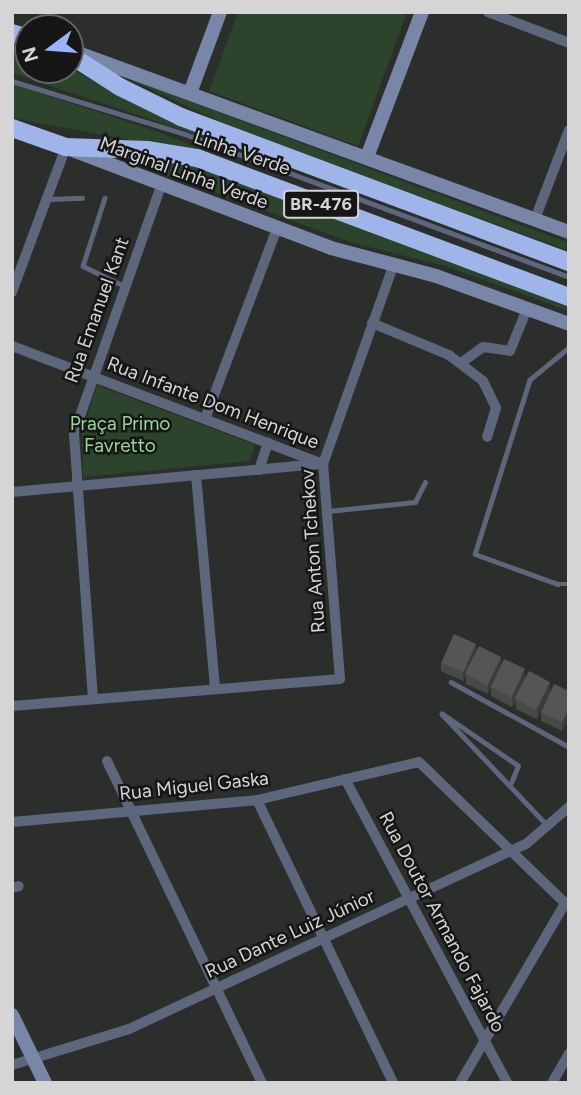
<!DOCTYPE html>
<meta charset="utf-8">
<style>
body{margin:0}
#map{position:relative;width:581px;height:1095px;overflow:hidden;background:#2c2e2c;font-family:Figtree,sans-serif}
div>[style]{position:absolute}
.green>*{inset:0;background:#2b442b}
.lane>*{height:4.5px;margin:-2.25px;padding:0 2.25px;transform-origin:2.25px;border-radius:2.25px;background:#5e667c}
.street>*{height:10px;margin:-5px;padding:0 5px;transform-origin:5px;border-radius:5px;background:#5e667c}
.secondary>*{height:14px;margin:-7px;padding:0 7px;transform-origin:7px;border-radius:7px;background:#7886a8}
.highway>*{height:18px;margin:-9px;padding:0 9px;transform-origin:9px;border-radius:9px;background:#9fb4e9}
.wall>*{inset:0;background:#484a48}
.shaded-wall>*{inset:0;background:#3b3c3b}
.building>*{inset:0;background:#545654;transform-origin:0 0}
span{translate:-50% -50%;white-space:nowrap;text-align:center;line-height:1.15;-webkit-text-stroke:5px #151615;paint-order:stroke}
.shield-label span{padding:2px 5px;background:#151615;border:2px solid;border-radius:5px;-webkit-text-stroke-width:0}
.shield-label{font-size:18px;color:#d4d5d4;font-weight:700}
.street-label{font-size:19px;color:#d4d5d4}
.park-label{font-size:19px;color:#97d696}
.frame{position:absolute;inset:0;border:14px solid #d4d5d4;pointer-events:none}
.north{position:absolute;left:14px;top:14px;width:70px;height:70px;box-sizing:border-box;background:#151615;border:2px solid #616261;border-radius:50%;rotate:254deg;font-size:19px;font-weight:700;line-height:28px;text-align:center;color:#d4d5d4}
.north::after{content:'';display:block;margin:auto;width:24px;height:32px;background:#9ab5fd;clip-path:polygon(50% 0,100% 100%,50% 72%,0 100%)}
</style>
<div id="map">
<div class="green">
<i style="clip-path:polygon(238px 12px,407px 12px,358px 146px,209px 91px)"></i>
<i style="clip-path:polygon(12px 43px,28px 49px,28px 70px,70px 68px,146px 110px,221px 143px,12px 73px)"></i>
<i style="clip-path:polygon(122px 76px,569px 243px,569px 251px,236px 129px)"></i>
<i style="clip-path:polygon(12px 84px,159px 132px,216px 156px,12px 118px)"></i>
<i style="clip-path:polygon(99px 151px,209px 170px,569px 302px,569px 311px,445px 266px,357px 244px)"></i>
<i style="clip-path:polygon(97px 385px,255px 445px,250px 461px,83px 477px,82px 432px)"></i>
</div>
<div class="lane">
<i style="left:12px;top:81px;width:181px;rotate:17deg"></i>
<i style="left:185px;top:134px;width:410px;rotate:20.4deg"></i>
<i style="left:105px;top:198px;width:71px;rotate:107.9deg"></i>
<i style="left:83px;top:266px;width:46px;rotate:26deg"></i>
<i style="left:48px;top:199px;width:34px;rotate:-2deg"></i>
<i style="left:569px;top:348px;width:50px;rotate:140.6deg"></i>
<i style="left:530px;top:380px;width:182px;rotate:107.5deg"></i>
<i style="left:475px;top:554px;width:88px;rotate:19.9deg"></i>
<i style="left:558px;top:584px;width:11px"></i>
<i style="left:328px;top:511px;width:87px;rotate:-5.9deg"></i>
<i style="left:415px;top:502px;width:22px;rotate:-63deg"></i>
<i style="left:451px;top:682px;width:135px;rotate:28.8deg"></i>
<i style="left:511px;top:783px;width:18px;rotate:-68deg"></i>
<i style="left:518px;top:766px;width:92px;rotate:-145.6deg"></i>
<i style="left:442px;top:714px;width:153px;rotate:46.6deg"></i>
</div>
<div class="street">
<i style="left:488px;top:12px;width:87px;rotate:20.9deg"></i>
<i style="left:535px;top:219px;width:95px;rotate:-69.1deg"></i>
<i style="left:12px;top:292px;width:155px;rotate:-69.6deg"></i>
<i style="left:372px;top:323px;width:83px;rotate:22.6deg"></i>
<i style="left:449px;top:355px;width:43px;rotate:37.4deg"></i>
<i style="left:483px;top:381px;width:30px;rotate:64deg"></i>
<i style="left:496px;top:408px;width:30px;rotate:107deg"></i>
<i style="left:12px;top:346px;width:333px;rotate:20.8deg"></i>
<i style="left:461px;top:363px;width:27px;rotate:-36deg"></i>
<i style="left:483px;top:347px;width:27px;rotate:8deg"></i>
<i style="left:510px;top:351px;width:45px;rotate:-68deg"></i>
<i style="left:205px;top:419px;width:204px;rotate:-69.3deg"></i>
<i style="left:259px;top:470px;width:29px;rotate:-72deg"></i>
<i style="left:196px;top:475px;width:215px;rotate:84.9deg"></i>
<i style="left:12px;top:492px;width:308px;rotate:-5.2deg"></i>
<i style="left:93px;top:699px;width:267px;rotate:-94.1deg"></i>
<i style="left:74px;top:433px;width:262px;rotate:-70.6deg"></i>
<i style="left:12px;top:706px;width:329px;rotate:-4.7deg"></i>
<i style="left:340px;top:679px;width:216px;rotate:-94.5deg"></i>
<i style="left:323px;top:464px;width:210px;rotate:-70.5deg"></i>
<i style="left:107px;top:761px;width:357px;rotate:64.3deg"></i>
<i style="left:345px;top:779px;width:344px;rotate:61.9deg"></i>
<i style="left:257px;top:800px;width:314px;rotate:64.3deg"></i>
<i style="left:12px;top:822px;width:246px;rotate:-5.1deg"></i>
<i style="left:257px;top:800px;width:166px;rotate:-13.2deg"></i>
<i style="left:419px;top:762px;width:209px;rotate:44deg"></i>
<i style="left:12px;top:888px;width:7px;rotate:-16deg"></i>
<i style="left:12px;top:1065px;width:122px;rotate:-17.1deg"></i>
<i style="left:129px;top:1029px;width:438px;rotate:-25deg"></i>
<i style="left:526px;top:844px;width:57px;rotate:-40.7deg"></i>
<i style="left:460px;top:1083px;width:208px;rotate:-59.7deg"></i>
<i style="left:552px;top:1083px;width:34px;rotate:-60deg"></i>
</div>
<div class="secondary">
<i style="left:70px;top:50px;width:531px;rotate:20.04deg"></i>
<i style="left:190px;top:93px;width:86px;rotate:-69.7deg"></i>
<i style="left:67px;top:148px;width:282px;rotate:20.7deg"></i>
<i style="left:331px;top:248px;width:109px;rotate:14.9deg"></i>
<i style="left:436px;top:276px;width:141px;rotate:19.8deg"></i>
<i style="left:367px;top:157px;width:155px;rotate:-69.2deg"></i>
<i style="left:12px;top:1015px;width:76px;rotate:64.1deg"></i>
</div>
<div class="highway">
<i style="left:12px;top:33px;width:17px;rotate:17deg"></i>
<i style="left:70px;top:55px;width:59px;rotate:32.6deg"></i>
<i style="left:120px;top:87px;width:68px;rotate:26.2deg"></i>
<i style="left:181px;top:117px;width:414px;rotate:20.5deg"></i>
<i style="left:12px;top:128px;width:57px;rotate:19.4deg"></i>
<i style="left:66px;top:147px;width:81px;rotate:2.1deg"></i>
<i style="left:147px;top:150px;width:51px;rotate:9.1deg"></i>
<i style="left:197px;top:158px;width:397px;rotate:20.5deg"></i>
</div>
<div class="wall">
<i style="clip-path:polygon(476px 644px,463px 681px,441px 671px,441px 662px)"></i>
<i style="clip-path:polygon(501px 665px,550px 691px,537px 719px,516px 709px,516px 700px,512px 707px,491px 696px,491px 688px,488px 694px,466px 684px,466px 674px)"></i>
<i style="clip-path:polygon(569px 691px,569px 728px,568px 720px,562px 731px,541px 721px,541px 712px)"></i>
</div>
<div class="shaded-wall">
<i style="clip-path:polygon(476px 644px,476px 653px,463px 681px,463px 672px)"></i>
<i style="clip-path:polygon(501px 657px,501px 666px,488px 694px,488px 684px)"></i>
<i style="clip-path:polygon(525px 669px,525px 679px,512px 707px,512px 697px)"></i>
<i style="clip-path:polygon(550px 682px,550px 691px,537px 719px,537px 709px)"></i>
<i style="clip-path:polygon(569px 709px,569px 718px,562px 731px,562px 722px)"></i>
</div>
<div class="building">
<i style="left:454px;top:634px;width:24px;height:31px;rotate:24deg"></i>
<i style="left:479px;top:646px;width:25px;height:31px;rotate:27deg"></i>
<i style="left:504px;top:659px;width:23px;height:31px;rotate:25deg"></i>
<i style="left:529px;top:671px;width:24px;height:31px;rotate:28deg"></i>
<i style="clip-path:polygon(554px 684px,569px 691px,569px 709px,562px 722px,541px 712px)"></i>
</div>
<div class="shield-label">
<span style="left:321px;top:204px">BR-476</span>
</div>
<div class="street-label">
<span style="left:242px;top:153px;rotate:19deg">Linha Verde</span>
<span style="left:184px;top:173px;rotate:20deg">Marginal Linha Verde</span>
<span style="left:97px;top:310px;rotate:-70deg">Rua Emanuel Kant</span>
<span style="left:213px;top:403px;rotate:21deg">Rua Infante Dom Henrique</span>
<span style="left:313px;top:551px;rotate:-94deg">Rua Anton Tchekov</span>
<span style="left:194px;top:786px;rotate:-6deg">Rua Miguel Gaska</span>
<span style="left:442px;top:922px;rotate:62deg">Rua Doutor Armando Fajardo</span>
<span style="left:290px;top:934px;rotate:-25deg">Rua Dante Luiz Júnior</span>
</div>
<div class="park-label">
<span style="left:120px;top:435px">Praça Primo<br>Favretto</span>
</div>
<div class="frame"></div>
<div class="north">N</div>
</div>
